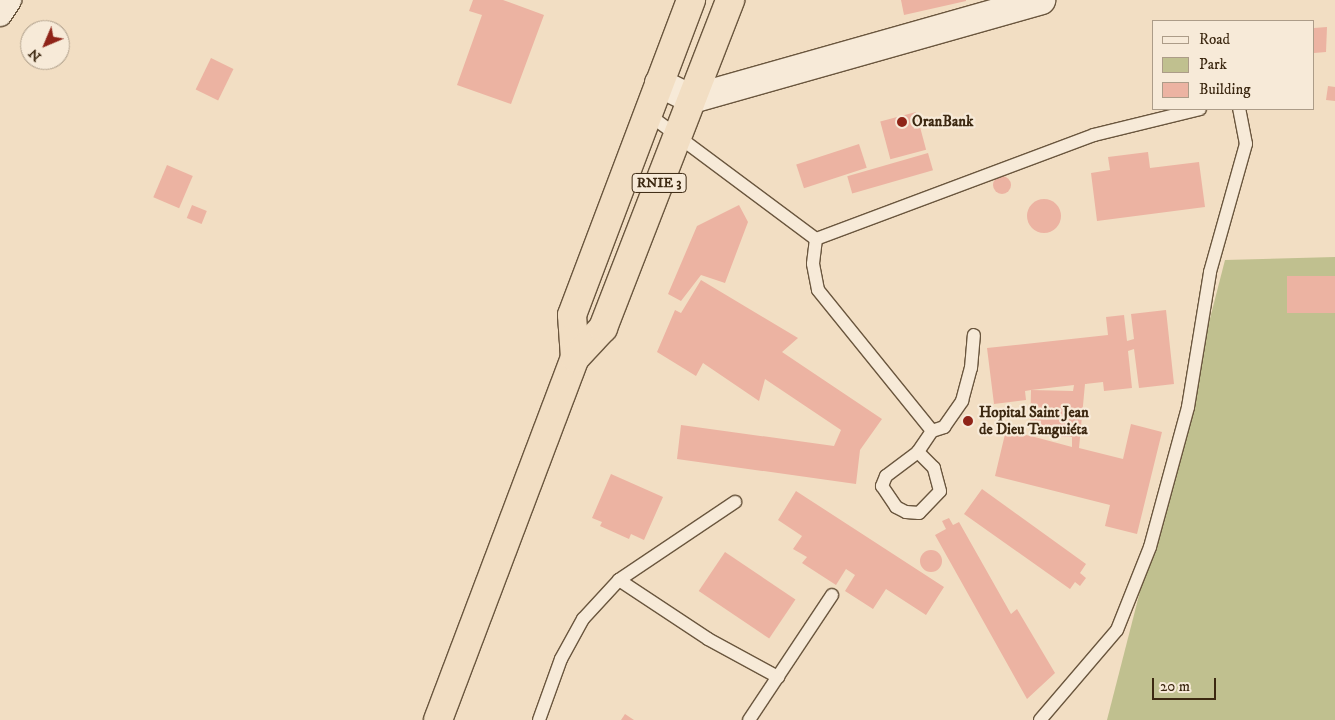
<!DOCTYPE html>
<meta charset="utf-8">
<style>
body{margin:0}
#map{position:relative;width:1335px;height:720px;overflow:hidden;background:#f2dec3;font-family:"IM FELL DW Pica",serif}
div>[style]{position:absolute}
.green>*{inset:0;background:#c0c08f}
.building>*{inset:0;background:#ecb3a2;transform-origin:0 0}
.round{border-radius:50%}
.roads{filter:drop-shadow(1px 0 #6a563e) drop-shadow(-1px 0 #6a563e) drop-shadow(0 1px #6a563e) drop-shadow(0 -1px #6a563e)}
.service>*{height:12px;margin:-6px;padding:0 6px;transform-origin:6px;border-radius:6px;background:#f7ead8}
.minor>*{height:24px;margin:-12px;padding:0 12px;transform-origin:12px;border-radius:12px;background:#f7ead8}
.secondary>*{height:28px;margin:-14px;padding:0 14px;transform-origin:14px;border-radius:14px;background:#f7ead8}
.trunk>*{height:28px;margin:-14px;padding:0 14px;transform-origin:14px;border-radius:14px;background:#f2dec3}
.dots>*{width:14px;height:14px;translate:-50% -50%;box-sizing:border-box;border:2px solid #f7ead8;border-radius:50%}
span{translate:-50% -50%;white-space:nowrap;text-align:center;line-height:1.15;-webkit-text-stroke:4.5px #f7ead8;paint-order:stroke}
.shield-label span{padding:1px 4px;background:#f7ead8;border:1px solid;border-radius:4px;-webkit-text-stroke-width:0}
.shield-label{font-size:14px;color:#3c2811;font-weight:700}
.poi-label{font-size:15px;color:#3c2811;font-weight:700}
.left{translate:0 -50%;text-align:left}
.legend{position:absolute;left:1152px;top:20px;width:162px;height:90px;box-sizing:border-box;background:#f7ead8;border:1px solid #ac9c88;margin:0;padding:6px 9px;list-style:none;font-size:15px;color:#3c2811}
.legend li{display:flex;align-items:center;gap:10px;height:25px}
.legend b{width:25px;border:1px solid #ac9c88}
.north{position:absolute;left:20px;top:20px;width:50px;height:50px;box-sizing:border-box;background:#f7ead8;border:1px solid #ac9c88;border-radius:50%;rotate:225deg;font-size:14px;font-weight:700;line-height:20px;text-align:center;color:#3c2811}
.north::after{content:'';display:block;margin:auto;width:18px;height:22px;background:#8f2418;clip-path:polygon(50% 0,100% 100%,50% 72%,0 100%)}
.scale{position:absolute;left:1152px;top:678px;width:64px;height:22px;box-sizing:border-box;border:2px solid #3c2811;border-top:0;padding-left:6px;font-size:15px;line-height:18px;white-space:nowrap;color:#3c2811;-webkit-text-stroke:4px #f7ead8;paint-order:stroke}
</style>
<div id="map">
<div class="green">
<i style="clip-path:polygon(1335px 257px,1335px 720px,1107px 720px,1225px 260px)"></i>
</div>
<div class="building">
<i style="clip-path:polygon(473px 0,503px 0,544px 15px,511px 104px,457px 85px,482px 15px,469px 11px)"></i>
<i style="clip-path:polygon(901px 0,966px 0,966px 1px,904px 15px)"></i>
<i style="clip-path:polygon(1327px 27px,1326px 52px,1314px 53px,1314px 28px)"></i>
<i style="left:211px;top:58px;width:25px;height:35px;rotate:26deg"></i>
<i style="clip-path:polygon(1328px 86px,1335px 87px,1335px 101px,1326px 100px)"></i>
<i style="left:916px;top:112px;width:39px;height:37px;rotate:75deg"></i>
<i style="left:859px;top:144px;width:25px;height:66px;rotate:72deg"></i>
<i style="clip-path:polygon(1148px 152px,1150px 168px,1199px 162px,1205px 207px,1097px 221px,1091px 173px,1110px 170px,1108px 157px)"></i>
<i style="left:928px;top:153px;width:18px;height:84px;rotate:74deg"></i>
<i style="left:167px;top:165px;width:28px;height:35px;rotate:23deg"></i>
<i class="round" style="left:993px;top:176px;width:18px;height:18px"></i>
<i class="round" style="left:1027px;top:199px;width:34px;height:34px"></i>
<i style="left:192px;top:205px;width:16px;height:14px;rotate:22deg"></i>
<i style="clip-path:polygon(739px 205px,748px 222px,725px 283px,701px 275px,681px 301px,668px 294px,697px 226px)"></i>
<i style="left:1335px;top:276px;width:37px;height:48px;rotate:90deg"></i>
<i style="clip-path:polygon(701px 280px,798px 338px,782px 352px,882px 419px,860px 450px,856px 484px,677px 459px,681px 425px,834px 446px,841px 430px,765px 379px,759px 401px,703px 363px,696px 376px,657px 352px,675px 310px,681px 313px)"></i>
<i style="clip-path:polygon(evenodd,1166px 310px,1174px 384px,1139px 388px,1134px 349px,1128px 351px,1132px 388px,1104px 391px,1103px 382px,1085px 384px,1079px 448px,1123px 459px,1131px 424px,1162px 432px,1137px 534px,1105px 526px,1110px 505px,995px 476px,1006px 430px,1030px 436px,1031px 390px,1025px 391px,1026px 400px,994px 404px,987px 348px,1108px 335px,1106px 317px,1124px 315px,1127px 341px,1134px 339px,1131px 314px,1166px 310px,1074px 385px,1073px 391px,1031px 390px,1074px 385px,1166px 310px,1030px 436px,1072px 437px,1072px 447px,1031px 436px,1030px 436px)"></i>
<i style="clip-path:polygon(611px 474px,663px 497px,644px 540px,631px 534px,629px 539px,600px 526px,602px 522px,592px 518px)"></i>
<i style="clip-path:polygon(982px 489px,1086px 564px,1080px 573px,1086px 578px,1080px 586px,1075px 582px,1070px 589px,964px 514px)"></i>
<i style="clip-path:polygon(796px 491px,944px 587px,926px 615px,886px 589px,873px 609px,845px 591px,855px 575px,846px 569px,836px 585px,802px 563px,807px 557px,793px 549px,802px 536px,778px 520px)"></i>
<i style="clip-path:polygon(949px 518px,953px 525px,959px 522px,1011px 614px,1017px 609px,1055px 673px,1027px 699px,935px 535px,946px 529px,942px 521px)"></i>
<i class="round" style="left:920px;top:550px;width:22px;height:22px"></i>
<i style="left:725px;top:552px;width:85px;height:47px;rotate:34deg"></i>
<i style="clip-path:polygon(625px 714px,634px 720px,621px 720px)"></i>
</div>
<div class="roads">
<div class="service">
<i style="left:648px;top:114px;width:209px;rotate:36.7deg"></i>
<i style="left:816px;top:239px;width:297px;rotate:-20.5deg"></i>
<i style="left:1094px;top:135px;width:109px;rotate:-13.8deg"></i>
<i style="left:816px;top:239px;width:25px;rotate:97deg"></i>
<i style="left:813px;top:264px;width:26px;rotate:79deg"></i>
<i style="left:818px;top:290px;width:181px;rotate:51deg"></i>
<i style="left:932px;top:431px;width:25px;rotate:124deg"></i>
<i style="left:918px;top:452px;width:40px;rotate:143deg"></i>
<i style="left:886px;top:476px;width:11px;rotate:112deg"></i>
<i style="left:882px;top:486px;width:25px;rotate:56deg"></i>
<i style="left:896px;top:507px;width:11px;rotate:27deg"></i>
<i style="left:906px;top:512px;width:13px;rotate:4deg"></i>
<i style="left:919px;top:513px;width:30px;rotate:-46deg"></i>
<i style="left:940px;top:491px;width:24px;rotate:-105deg"></i>
<i style="left:934px;top:468px;width:23px;rotate:-135deg"></i>
<i style="left:932px;top:431px;width:13px;rotate:-18deg"></i>
<i style="left:944px;top:427px;width:32px;rotate:-55deg"></i>
<i style="left:962px;top:401px;width:34px;rotate:-75deg"></i>
<i style="left:971px;top:368px;width:33px;rotate:-85deg"></i>
<i style="left:619px;top:580px;width:107px;rotate:33.5deg"></i>
<i style="left:708px;top:639px;width:80px;rotate:28.5deg"></i>
<i style="left:539px;top:720px;width:65px;rotate:-70.2deg"></i>
<i style="left:561px;top:659px;width:46px;rotate:-61.2deg"></i>
<i style="left:583px;top:619px;width:53px;rotate:-47.3deg"></i>
<i style="left:619px;top:580px;width:140px;rotate:-33.9deg"></i>
<i style="left:749px;top:720px;width:150px;rotate:-56.4deg"></i>
<i style="left:1040px;top:720px;width:118px;rotate:-49.5deg"></i>
<i style="left:1117px;top:630px;width:89px;rotate:-68.3deg"></i>
<i style="left:1150px;top:547px;width:145px;rotate:-74.8deg"></i>
<i style="left:1188px;top:407px;width:137px;rotate:-80.7deg"></i>
<i style="left:1210px;top:272px;width:133px;rotate:-74.3deg"></i>
<i style="left:1246px;top:144px;width:36px;rotate:-101deg"></i>
</div>
<div class="minor">
<i style="left:0;top:14px;width:17px;rotate:-57deg"></i>
</div>
<div class="secondary">
<i style="left:659px;top:83px;width:37px;rotate:26deg"></i>
<i style="left:692px;top:99px;width:363px;rotate:-15.8deg"></i>
</div>
<div class="trunk">
<i style="left:575px;top:358px;width:43px;rotate:-94deg"></i>
<i style="left:572px;top:315px;width:337px;rotate:-69.3deg"></i>
<i style="left:438px;top:720px;width:387px;rotate:-69.3deg"></i>
<i style="left:575px;top:358px;width:41px;rotate:-47deg"></i>
<i style="left:603px;top:328px;width:352px;rotate:-68.8deg"></i>
</div>
</div>
<div class="dots">
<i style="left:902px;top:122px;background:#8f2418"></i>
<i style="left:968px;top:421px;background:#8f2418"></i>
</div>
<div class="shield-label">
<span style="left:659px;top:183px">RNIE 3</span>
</div>
<div class="poi-label">
<span class="left" style="left:912px;top:122px">OranBank</span>
<span class="left" style="left:979px;top:421px">Hopital Saint Jean<br>de Dieu Tanguiéta</span>
</div>
<ul class="legend">
<li><b style="height:6px;background:#f7ead8"></b>Road</li>
<li><b style="height:14px;background:#c0c08f"></b>Park</li>
<li><b style="height:14px;background:#ecb3a2"></b>Building</li>
</ul>
<div class="north">N</div>
<div class="scale">20 m</div>
</div>
